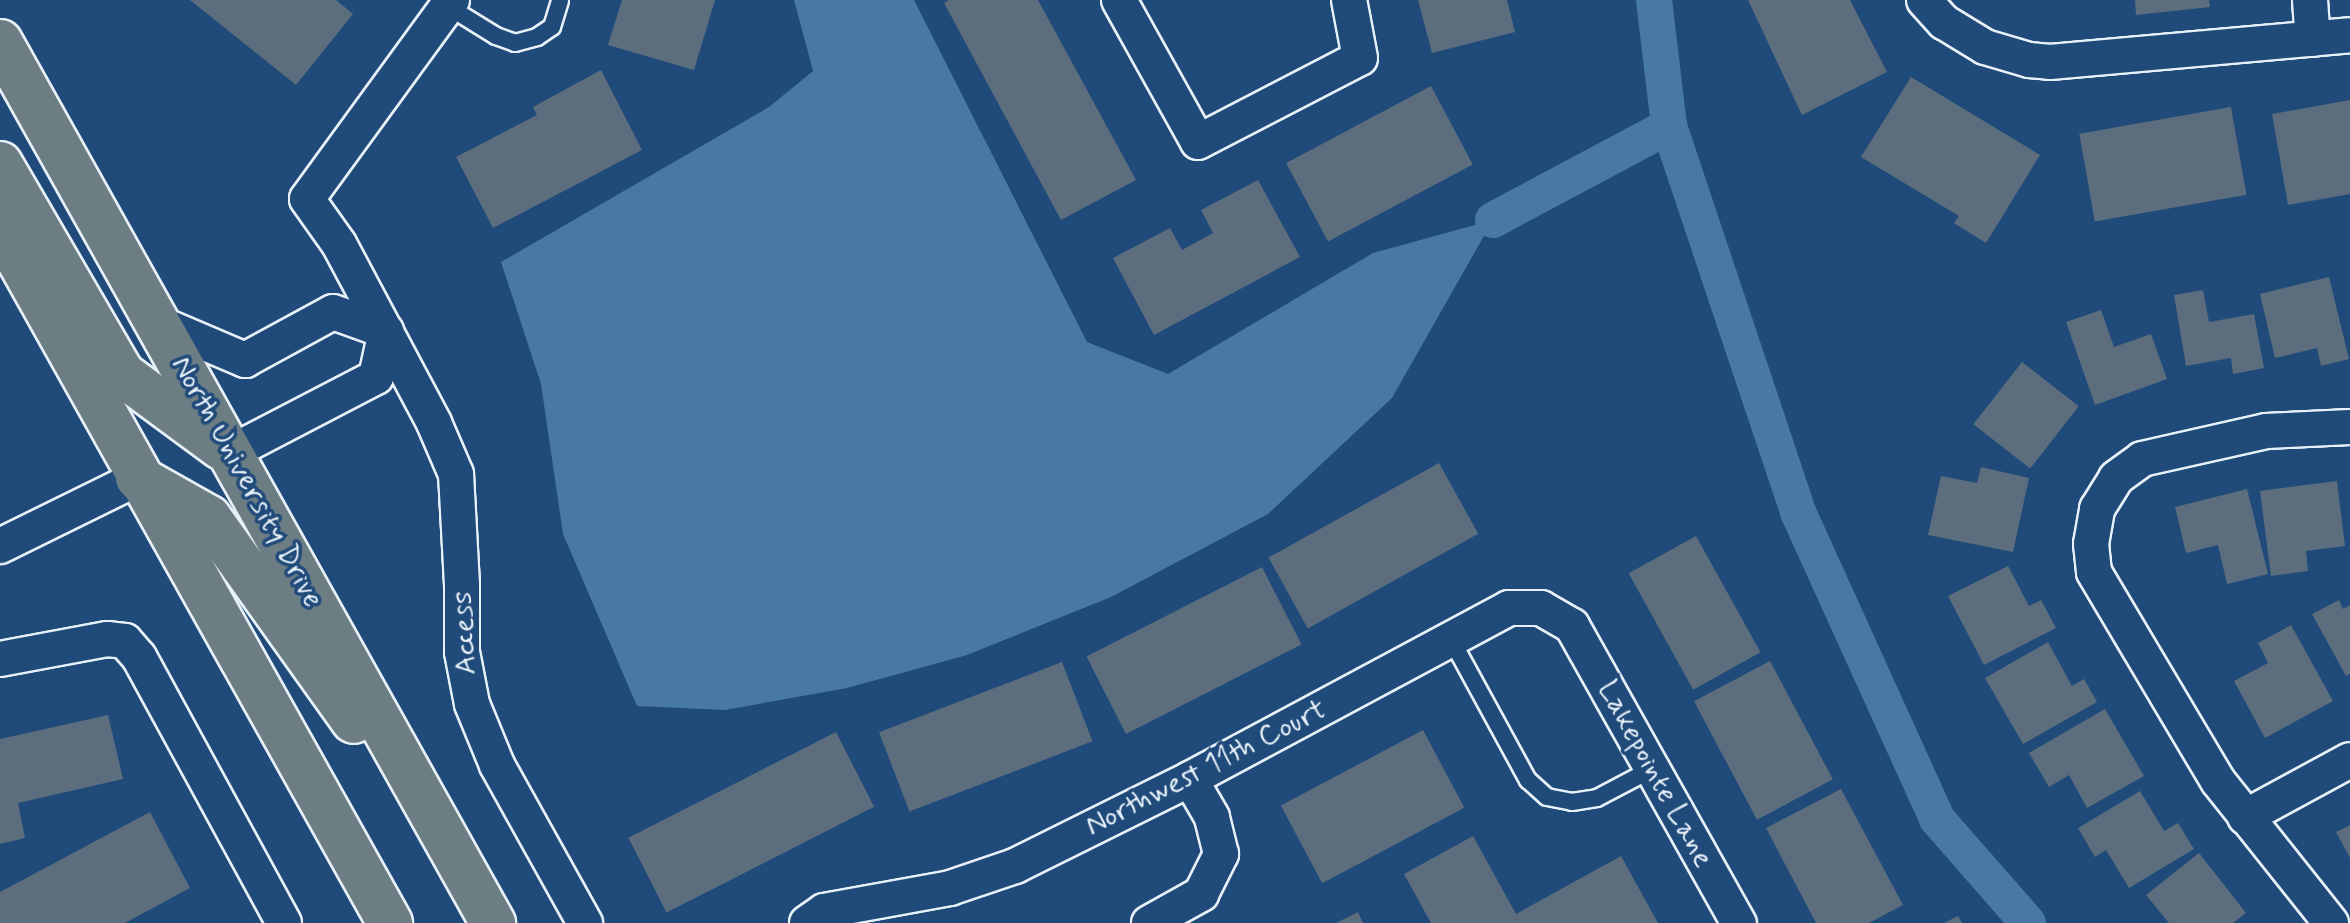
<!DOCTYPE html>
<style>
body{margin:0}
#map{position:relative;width:2350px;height:923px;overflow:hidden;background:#1f4a7a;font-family:Mynerve,sans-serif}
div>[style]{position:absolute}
.water>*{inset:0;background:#4779a4}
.canal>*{height:36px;margin:-18px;padding:0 18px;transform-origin:18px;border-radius:18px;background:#4779a4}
.building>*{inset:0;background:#5c6e7d;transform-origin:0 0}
.roads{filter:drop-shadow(2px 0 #e8f1f8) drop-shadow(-2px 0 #e8f1f8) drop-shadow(0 2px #e8f1f8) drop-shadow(0 -2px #e8f1f8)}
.service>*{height:16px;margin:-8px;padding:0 8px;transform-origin:8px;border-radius:8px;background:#1f4a7a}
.minor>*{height:34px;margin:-17px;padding:0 17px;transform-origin:17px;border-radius:17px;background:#1f4a7a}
.primary>*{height:44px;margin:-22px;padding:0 22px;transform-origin:22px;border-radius:22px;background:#6c7e84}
span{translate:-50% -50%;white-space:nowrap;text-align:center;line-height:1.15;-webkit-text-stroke:7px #1f4a7a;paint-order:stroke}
.street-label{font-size:30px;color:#e8f1f8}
</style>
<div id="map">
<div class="water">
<i style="clip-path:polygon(794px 0,914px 0,1087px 342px,1168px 374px,1373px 253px,1493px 220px,1392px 398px,1268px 514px,1111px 597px,967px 655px,847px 688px,725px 710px,637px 706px,563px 534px,541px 384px,501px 262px,769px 107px,813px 71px)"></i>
</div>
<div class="canal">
<i style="left:1654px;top:0;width:127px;rotate:83.2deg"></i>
<i style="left:1669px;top:126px;width:407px;rotate:71.5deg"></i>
<i style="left:1798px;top:512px;width:337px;rotate:65.6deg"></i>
<i style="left:1937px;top:819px;width:138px;rotate:48.8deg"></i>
<i style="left:1493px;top:220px;width:200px;rotate:-28.1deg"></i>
</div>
<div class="building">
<i style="clip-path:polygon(190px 0,336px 0,353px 14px,296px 85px)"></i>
<i style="clip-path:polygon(622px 0,715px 0,694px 70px,608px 45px)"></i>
<i style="clip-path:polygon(949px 0,1038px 0,1136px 180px,1061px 220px,944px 3px)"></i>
<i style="clip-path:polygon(1418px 0,1507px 0,1515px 32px,1432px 53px)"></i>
<i style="clip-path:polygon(1748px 0,1850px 0,1887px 72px,1802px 115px)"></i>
<i style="clip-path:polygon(2135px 0,2209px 0,2210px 7px,2136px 15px)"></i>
<i style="clip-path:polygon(601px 70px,642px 150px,493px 228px,456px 157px,537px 115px,533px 107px)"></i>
<i style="clip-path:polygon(1911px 77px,2040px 155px,1986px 243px,1954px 223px,1959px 216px,1861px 157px)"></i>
<i style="left:1431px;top:86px;width:89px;height:164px;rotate:62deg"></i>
<i style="clip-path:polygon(2350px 100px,2350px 194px,2288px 205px,2272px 114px)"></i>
<i style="left:2231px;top:107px;width:89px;height:154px;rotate:80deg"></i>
<i style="clip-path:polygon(1258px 180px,1300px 257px,1154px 335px,1113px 258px,1170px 228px,1182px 250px,1213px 233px,1201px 210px)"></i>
<i style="clip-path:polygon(2329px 277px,2349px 359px,2321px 366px,2317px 348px,2275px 358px,2260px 294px)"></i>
<i style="clip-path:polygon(2203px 290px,2209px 322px,2254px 314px,2264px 368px,2233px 374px,2231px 358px,2186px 366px,2174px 295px)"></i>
<i style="clip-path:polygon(2101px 310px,2114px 347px,2151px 334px,2167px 379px,2095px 405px,2066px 322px)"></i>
<i style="left:2022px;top:362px;width:72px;height:79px;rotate:38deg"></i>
<i style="left:1439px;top:463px;width:81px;height:195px;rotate:61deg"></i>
<i style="clip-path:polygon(1981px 467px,2029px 478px,2013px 552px,1928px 535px,1941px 476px,1977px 483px)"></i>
<i style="clip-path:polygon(2337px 481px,2345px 546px,2306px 551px,2308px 571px,2271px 576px,2260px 491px)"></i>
<i style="clip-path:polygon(2247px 489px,2268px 574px,2227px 584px,2218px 545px,2186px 553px,2175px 507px)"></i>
<i style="left:1696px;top:536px;width:133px;height:77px;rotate:61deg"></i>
<i style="clip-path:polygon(2008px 566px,2029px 606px,2041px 600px,2056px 628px,1984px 665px,1948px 596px)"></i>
<i style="left:1262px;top:567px;width:87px;height:197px;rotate:63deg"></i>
<i style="clip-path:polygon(2339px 600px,2343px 609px,2350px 605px,2350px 674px,2346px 676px,2312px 614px)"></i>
<i style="clip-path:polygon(2291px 625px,2333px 701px,2265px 738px,2234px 681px,2268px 663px,2258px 643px)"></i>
<i style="clip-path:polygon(2048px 642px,2072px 686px,2084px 679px,2097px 702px,2023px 744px,1985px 678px)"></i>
<i style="left:1770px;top:661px;width:134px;height:86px;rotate:62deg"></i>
<i style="left:1062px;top:662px;width:85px;height:196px;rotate:69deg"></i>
<i style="clip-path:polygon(2105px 709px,2144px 776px,2087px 808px,2069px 775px,2049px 787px,2029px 753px)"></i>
<i style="clip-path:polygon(108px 715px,123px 779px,18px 803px,25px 838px,0 844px,0 739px)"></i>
<i style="left:1423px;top:730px;width:88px;height:161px;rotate:62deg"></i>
<i style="left:836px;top:732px;width:84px;height:233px;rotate:63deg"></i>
<i style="clip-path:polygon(1841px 789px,1903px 905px,1869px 923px,1816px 923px,1766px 828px)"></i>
<i style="clip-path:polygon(2140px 791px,2164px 831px,2178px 823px,2194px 849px,2129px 888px,2106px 850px,2095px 857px,2078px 828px)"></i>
<i style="clip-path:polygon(150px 812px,190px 888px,125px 923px,0 923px,0 892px)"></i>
<i style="clip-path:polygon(2350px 825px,2350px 858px,2336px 832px)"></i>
<i style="clip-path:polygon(1473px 836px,1516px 914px,1621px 856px,1658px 923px,1431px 923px,1404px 874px)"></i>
<i style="clip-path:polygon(2199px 853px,2246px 913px,2233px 923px,2169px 923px,2146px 895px)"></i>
<i style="clip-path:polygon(1358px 912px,1363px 923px,1336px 923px)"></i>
<i style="clip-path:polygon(1958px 916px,1962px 923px,1944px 923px)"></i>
</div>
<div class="roads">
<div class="service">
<i style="left:449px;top:7px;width:55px;rotate:31.7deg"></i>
<i style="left:496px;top:36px;width:20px;rotate:20deg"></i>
<i style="left:515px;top:43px;width:23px;rotate:-15deg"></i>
<i style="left:537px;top:37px;width:18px;rotate:-34deg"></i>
<i style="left:552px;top:27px;width:28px;rotate:-73deg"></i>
<i style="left:1451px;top:639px;width:161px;rotate:61.4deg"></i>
<i style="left:1528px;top:780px;width:25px;rotate:42deg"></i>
<i style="left:1547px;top:797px;width:25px;rotate:11deg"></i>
<i style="left:1572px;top:802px;width:25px;rotate:-9deg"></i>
<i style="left:1597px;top:798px;width:62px;rotate:-27.8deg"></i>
</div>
<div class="minor">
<i style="left:452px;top:0;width:246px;rotate:126.1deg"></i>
<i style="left:307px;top:199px;width:55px;rotate:54.6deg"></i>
<i style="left:339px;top:244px;width:203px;rotate:62deg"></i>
<i style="left:434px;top:423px;width:56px;rotate:66.7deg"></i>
<i style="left:456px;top:474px;width:112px;rotate:86.9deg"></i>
<i style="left:462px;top:586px;width:66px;rotate:90deg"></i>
<i style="left:462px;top:652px;width:53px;rotate:79.1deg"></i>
<i style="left:472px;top:704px;width:66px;rotate:67.7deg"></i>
<i style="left:497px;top:765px;width:181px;rotate:60.9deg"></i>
<i style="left:1119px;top:0;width:162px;rotate:60.9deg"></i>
<i style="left:1198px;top:142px;width:182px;rotate:-27.4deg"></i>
<i style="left:1360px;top:58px;width:59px;rotate:-100.7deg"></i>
<i style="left:1924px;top:0;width:30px;rotate:48deg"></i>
<i style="left:1944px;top:22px;width:48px;rotate:31.4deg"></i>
<i style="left:1985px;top:47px;width:46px;rotate:16.5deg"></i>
<i style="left:2029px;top:60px;width:21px;rotate:5deg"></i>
<i style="left:2050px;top:62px;width:301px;rotate:-5.1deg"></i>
<i style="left:2310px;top:0;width:39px;rotate:86deg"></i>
<i style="left:158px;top:323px;width:95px;rotate:23deg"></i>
<i style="left:245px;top:360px;width:100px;rotate:-28.6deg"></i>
<i style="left:333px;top:312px;width:56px;rotate:19.7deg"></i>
<i style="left:386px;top:331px;width:47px;rotate:102.3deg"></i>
<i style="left:376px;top:377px;width:165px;rotate:152.5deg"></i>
<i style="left:0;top:546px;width:154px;rotate:-26.2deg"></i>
<i style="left:0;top:659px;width:109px;rotate:-10.6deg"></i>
<i style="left:107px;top:639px;width:18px;rotate:6deg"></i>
<i style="left:125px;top:641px;width:21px;rotate:49deg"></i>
<i style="left:139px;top:657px;width:303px;rotate:61.4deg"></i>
<i style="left:2245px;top:817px;width:119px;rotate:-28.5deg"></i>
<i style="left:807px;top:923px;width:21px;rotate:-35deg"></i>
<i style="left:824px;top:911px;width:128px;rotate:-10.3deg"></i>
<i style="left:950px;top:888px;width:69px;rotate:-18.7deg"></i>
<i style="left:1015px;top:866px;width:195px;rotate:-26.4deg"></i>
<i style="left:1190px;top:779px;width:362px;rotate:-28.2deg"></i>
<i style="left:1509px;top:608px;width:32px"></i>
<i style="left:1541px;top:608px;width:36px;rotate:30deg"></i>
<i style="left:1572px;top:626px;width:341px;rotate:60.7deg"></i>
<i style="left:1149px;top:923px;width:60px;rotate:-29.1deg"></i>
<i style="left:1201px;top:894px;width:45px;rotate:-63.4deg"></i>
<i style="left:1221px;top:854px;width:38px;rotate:-104deg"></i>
<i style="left:1212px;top:817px;width:44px;rotate:-120.1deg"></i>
<i style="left:2331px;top:923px;width:181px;rotate:-128.5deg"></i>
<i style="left:2218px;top:781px;width:243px;rotate:-120.7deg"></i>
<i style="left:2094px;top:572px;width:28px;rotate:-96deg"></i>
<i style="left:2091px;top:544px;width:36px;rotate:-80deg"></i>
<i style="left:2097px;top:509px;width:36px;rotate:-58deg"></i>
<i style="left:2116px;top:478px;width:32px;rotate:-36deg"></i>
<i style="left:2142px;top:459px;width:127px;rotate:-12.7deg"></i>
<i style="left:2266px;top:431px;width:84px;rotate:-2.7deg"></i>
</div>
<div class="primary">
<i style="left:0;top:42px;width:1010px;rotate:60.77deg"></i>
<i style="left:0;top:164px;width:243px;rotate:59.8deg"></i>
<i style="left:122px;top:374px;width:123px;rotate:36.4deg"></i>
<i style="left:0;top:226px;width:799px;rotate:60.77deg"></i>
<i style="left:138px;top:478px;width:81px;rotate:29.4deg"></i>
<i style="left:209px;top:518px;width:249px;rotate:54.5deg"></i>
</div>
</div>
<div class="street-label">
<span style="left:247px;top:482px;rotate:61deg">North University Drive</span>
<span style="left:465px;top:633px;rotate:-93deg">Access</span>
<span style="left:1206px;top:768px;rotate:-27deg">Northwest 11th Court</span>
<span style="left:1655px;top:774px;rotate:61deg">Lakepointe Lane</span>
</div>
</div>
